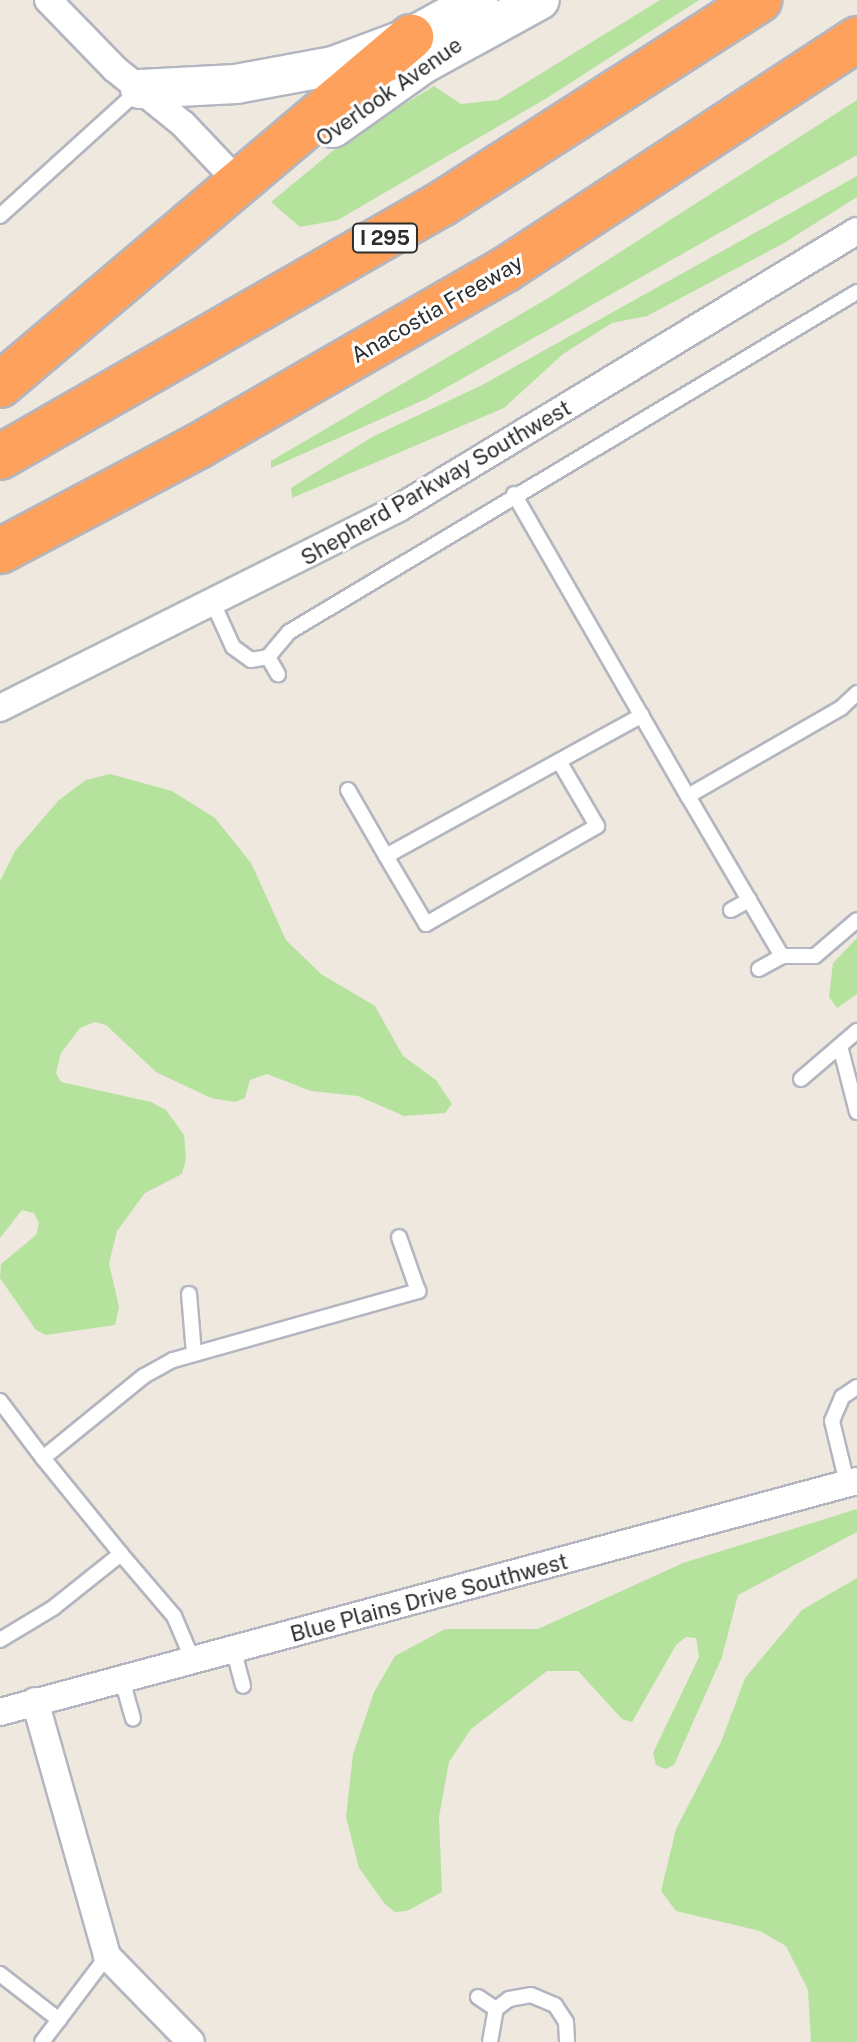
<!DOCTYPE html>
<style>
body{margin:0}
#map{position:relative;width:857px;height:2042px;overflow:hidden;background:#eee8df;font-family:"Public Sans",sans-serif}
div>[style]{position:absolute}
.green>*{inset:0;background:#b5e39d}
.roads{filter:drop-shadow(2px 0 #b3b6c0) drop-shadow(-2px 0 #b3b6c0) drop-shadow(0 2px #b3b6c0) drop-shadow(0 -2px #b3b6c0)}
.lane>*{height:14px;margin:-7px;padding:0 7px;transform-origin:7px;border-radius:7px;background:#fff}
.street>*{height:26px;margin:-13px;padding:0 13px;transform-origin:13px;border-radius:13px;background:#fff}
.secondary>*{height:38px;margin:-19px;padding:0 19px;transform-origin:19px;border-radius:19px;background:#fff}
.highway>*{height:44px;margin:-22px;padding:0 22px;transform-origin:22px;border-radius:22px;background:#fda15c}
span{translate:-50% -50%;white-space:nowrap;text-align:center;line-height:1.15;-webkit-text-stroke:6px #fff;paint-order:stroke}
.shield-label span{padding:2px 6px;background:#fff;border:2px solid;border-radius:6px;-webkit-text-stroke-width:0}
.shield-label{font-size:20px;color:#2d2d2d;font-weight:700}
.street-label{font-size:22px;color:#2d2d2d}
</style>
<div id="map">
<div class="green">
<i style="clip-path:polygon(660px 0,699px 0,547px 98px,338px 220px,300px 227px,271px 202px,346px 140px,434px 86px,461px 104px,498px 100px)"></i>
<i style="clip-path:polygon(857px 100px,857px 155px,426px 399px,271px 468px,271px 461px,550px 297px)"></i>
<i style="clip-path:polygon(857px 176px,857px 197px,784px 243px,647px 316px,612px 323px,563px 354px,504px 408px,292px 498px,291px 488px,372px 437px,482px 385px)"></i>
<i style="clip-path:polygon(110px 774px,172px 791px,215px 818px,251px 863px,286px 940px,321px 974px,375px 1006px,403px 1056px,436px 1080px,452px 1104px,445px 1113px,404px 1116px,358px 1096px,311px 1091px,267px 1074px,250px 1080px,245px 1098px,235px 1102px,211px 1098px,156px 1072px,106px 1025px,95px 1022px,80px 1028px,61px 1053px,56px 1073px,61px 1082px,151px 1102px,166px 1110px,184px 1135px,186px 1159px,182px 1174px,145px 1193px,117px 1231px,109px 1263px,119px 1307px,115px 1325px,46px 1335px,36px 1330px,0 1278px,1px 1264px,36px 1235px,39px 1223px,34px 1213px,22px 1210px,0 1238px,0 881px,15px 851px,59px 800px,86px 780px)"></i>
<i style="clip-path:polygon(857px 938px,857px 994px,837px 1008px,829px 997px,833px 963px)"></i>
<i style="clip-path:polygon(857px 1509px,857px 1532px,738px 1595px,722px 1657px,674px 1765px,665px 1769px,656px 1765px,653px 1753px,699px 1657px,696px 1638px,686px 1637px,676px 1645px,632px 1722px,622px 1719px,578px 1671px,547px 1671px,471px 1729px,449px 1762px,439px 1817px,442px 1892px,407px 1911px,395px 1912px,385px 1904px,359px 1868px,346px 1817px,353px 1754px,374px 1692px,395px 1656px,445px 1629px,538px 1629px,683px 1563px)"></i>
<i style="clip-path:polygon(857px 1578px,857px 2042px,811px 2042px,808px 1990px,786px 1946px,760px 1931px,676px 1911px,661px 1891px,676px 1829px,721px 1742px,745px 1678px,802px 1610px)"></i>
</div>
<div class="roads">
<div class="lane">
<i style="left:0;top:216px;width:188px;rotate:-42.2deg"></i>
<i style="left:514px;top:494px;width:349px;rotate:60.1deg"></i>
<i style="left:688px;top:796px;width:177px;rotate:-29.9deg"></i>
<i style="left:841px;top:708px;width:22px;rotate:-43deg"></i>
<i style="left:213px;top:603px;width:48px;rotate:65.6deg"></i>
<i style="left:233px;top:647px;width:22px;rotate:36deg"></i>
<i style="left:251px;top:660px;width:17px;rotate:-10deg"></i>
<i style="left:268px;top:657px;width:33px;rotate:-50deg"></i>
<i style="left:289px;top:632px;width:662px;rotate:-30.9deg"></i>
<i style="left:268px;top:657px;width:20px;rotate:60deg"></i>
<i style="left:348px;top:790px;width:76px;rotate:60.1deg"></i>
<i style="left:386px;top:856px;width:292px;rotate:-28.8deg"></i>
<i style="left:688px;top:796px;width:186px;rotate:59.6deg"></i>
<i style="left:782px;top:956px;width:33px"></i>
<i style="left:815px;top:956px;width:55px;rotate:-40.6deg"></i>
<i style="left:386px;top:856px;width:79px;rotate:59.5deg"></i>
<i style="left:426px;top:924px;width:197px;rotate:-29.8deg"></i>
<i style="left:597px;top:826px;width:75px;rotate:-120.3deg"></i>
<i style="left:731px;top:910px;width:21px;rotate:-29deg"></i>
<i style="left:759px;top:969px;width:26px;rotate:-29deg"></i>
<i style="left:840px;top:1046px;width:68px;rotate:75.6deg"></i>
<i style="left:801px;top:1079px;width:74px;rotate:-40.6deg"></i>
<i style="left:189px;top:1294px;width:60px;rotate:85.2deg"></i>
<i style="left:0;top:1401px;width:71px;rotate:53deg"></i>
<i style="left:847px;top:1483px;width:64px;rotate:-103.6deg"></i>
<i style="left:832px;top:1421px;width:26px;rotate:-67deg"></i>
<i style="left:842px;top:1397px;width:18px;rotate:-34deg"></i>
<i style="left:121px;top:1554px;width:124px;rotate:-129.1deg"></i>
<i style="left:43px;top:1458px;width:130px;rotate:-39.1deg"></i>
<i style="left:144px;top:1376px;width:33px;rotate:-29deg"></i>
<i style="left:173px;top:1360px;width:255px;rotate:-15.7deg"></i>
<i style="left:418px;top:1291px;width:57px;rotate:-109.4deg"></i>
<i style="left:0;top:1640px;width:62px;rotate:-31.1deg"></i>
<i style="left:53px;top:1608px;width:87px;rotate:-38.5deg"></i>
<i style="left:121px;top:1554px;width:82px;rotate:49.5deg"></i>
<i style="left:174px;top:1616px;width:51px;rotate:66.9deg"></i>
<i style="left:234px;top:1652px;width:35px;rotate:75deg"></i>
<i style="left:122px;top:1680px;width:40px;rotate:74deg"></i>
<i style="left:0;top:1974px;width:75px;rotate:37.9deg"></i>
<i style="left:478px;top:1997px;width:22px;rotate:34deg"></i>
<i style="left:42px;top:2042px;width:108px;rotate:-52.9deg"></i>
<i style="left:490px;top:2042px;width:34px;rotate:-80deg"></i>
<i style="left:496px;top:2009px;width:16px;rotate:-38deg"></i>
<i style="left:509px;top:1999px;width:22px;rotate:-10deg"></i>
<i style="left:531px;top:1995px;width:26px;rotate:23deg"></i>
<i style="left:555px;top:2005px;width:20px;rotate:57deg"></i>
<i style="left:566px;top:2022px;width:20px;rotate:87deg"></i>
</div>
<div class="street">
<i style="left:48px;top:0;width:96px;rotate:45.8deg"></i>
<i style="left:115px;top:69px;width:87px;rotate:39deg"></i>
<i style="left:183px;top:124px;width:83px;rotate:46.5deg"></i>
<i style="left:0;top:708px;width:446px;rotate:-26.6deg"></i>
<i style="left:399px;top:508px;width:535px;rotate:-31.17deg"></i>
<i style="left:35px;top:1701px;width:265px;rotate:74.2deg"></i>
<i style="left:107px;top:1956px;width:120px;rotate:45.7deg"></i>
<i style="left:0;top:1712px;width:888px;rotate:-15.09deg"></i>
</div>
<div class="secondary">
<i style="left:140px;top:89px;width:96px;rotate:-3deg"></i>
<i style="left:236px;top:84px;width:99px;rotate:-10.5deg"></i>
<i style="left:333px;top:66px;width:83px;rotate:-20.4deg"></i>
<i style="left:411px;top:37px;width:77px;rotate:-28.9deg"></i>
<i style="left:333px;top:128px;width:110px;rotate:-35.4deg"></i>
<i style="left:423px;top:64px;width:133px;rotate:-28.7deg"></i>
</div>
<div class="highway">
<i style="left:0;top:385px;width:539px;rotate:-40.26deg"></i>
<i style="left:0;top:457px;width:511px;rotate:-29.83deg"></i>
<i style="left:443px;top:203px;width:376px;rotate:-32.7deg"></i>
<i style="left:0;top:551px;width:226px;rotate:-27.9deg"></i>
<i style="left:200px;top:445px;width:353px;rotate:-29.9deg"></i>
<i style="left:506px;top:269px;width:420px;rotate:-33.2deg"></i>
</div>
</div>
<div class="shield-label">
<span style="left:385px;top:238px">I 295</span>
</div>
<div class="street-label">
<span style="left:389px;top:92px;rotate:-35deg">Overlook Avenue</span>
<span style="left:437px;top:309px;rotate:-30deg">Anacostia Freeway</span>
<span style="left:436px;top:483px;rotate:-30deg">Shepherd Parkway Southwest</span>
<span style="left:429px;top:1598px;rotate:-15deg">Blue Plains Drive Southwest</span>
</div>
</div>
